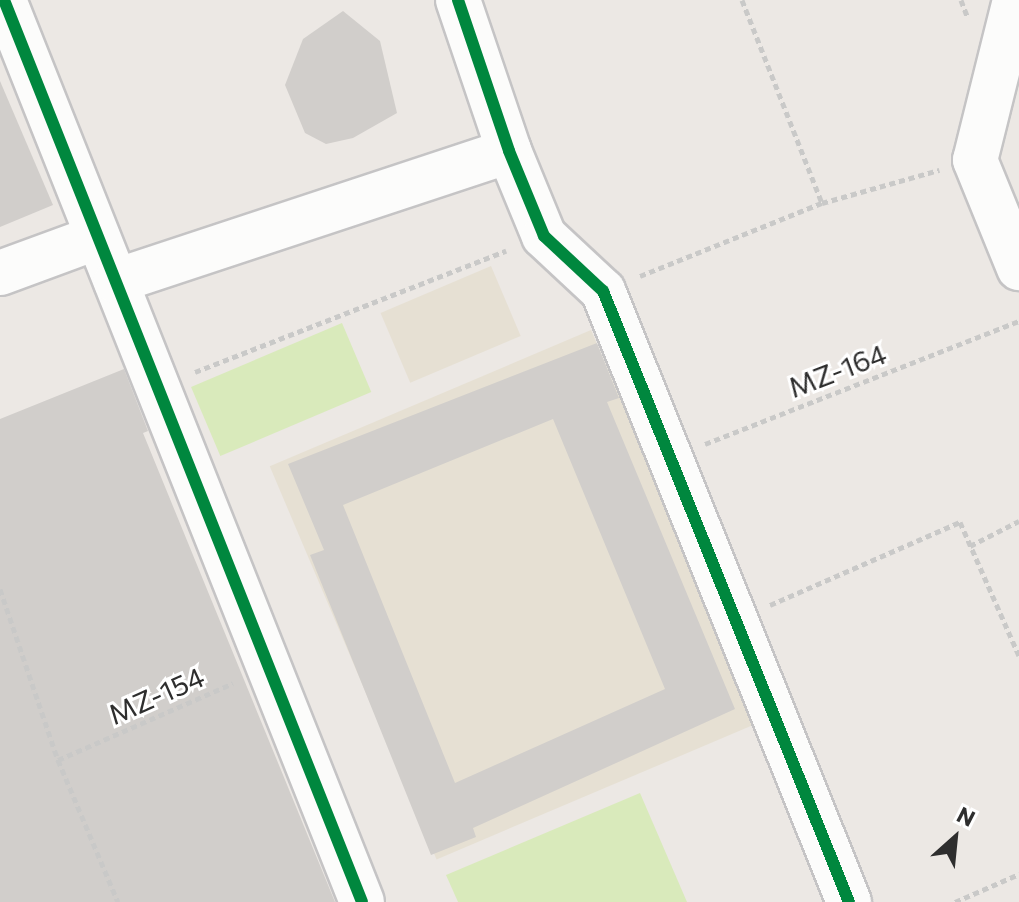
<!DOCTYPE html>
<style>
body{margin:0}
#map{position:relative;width:1019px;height:902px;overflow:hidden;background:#ece8e4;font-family:Commissioner,sans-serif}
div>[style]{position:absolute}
.education>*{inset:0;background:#e6e0d3;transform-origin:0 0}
.pitch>*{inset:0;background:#d9eabb;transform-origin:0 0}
.building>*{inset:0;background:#d1cecb}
.path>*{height:5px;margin-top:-2.5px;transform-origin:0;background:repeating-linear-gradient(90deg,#c9c9c8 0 6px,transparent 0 10px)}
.roads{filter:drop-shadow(2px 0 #c5c4c5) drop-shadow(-2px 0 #c5c4c5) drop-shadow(0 2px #c5c4c5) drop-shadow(0 -2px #c5c4c5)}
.street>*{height:44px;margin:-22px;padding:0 22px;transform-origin:22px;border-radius:22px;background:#fcfcfb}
.cycleway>*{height:12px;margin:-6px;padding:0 6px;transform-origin:6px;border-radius:6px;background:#00873e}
span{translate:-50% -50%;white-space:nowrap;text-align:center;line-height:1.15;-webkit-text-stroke:6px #fff;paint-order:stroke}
.street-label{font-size:28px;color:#2e2e2e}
.north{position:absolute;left:915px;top:798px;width:80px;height:80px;-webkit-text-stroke:6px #fff;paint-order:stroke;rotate:27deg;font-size:22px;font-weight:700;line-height:32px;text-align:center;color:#2e2e2e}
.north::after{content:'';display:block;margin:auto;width:28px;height:36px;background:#2e2e2e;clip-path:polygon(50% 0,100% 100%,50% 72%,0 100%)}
</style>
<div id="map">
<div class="education">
<i style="left:491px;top:266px;width:76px;height:120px;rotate:67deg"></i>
<i style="left:591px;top:330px;width:427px;height:349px;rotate:67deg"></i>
</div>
<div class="pitch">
<i style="left:342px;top:323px;width:75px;height:164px;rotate:67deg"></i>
<i style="clip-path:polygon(640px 793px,687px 902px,458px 902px,446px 875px)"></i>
</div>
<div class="building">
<i style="clip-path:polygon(343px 11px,380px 41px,397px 113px,353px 138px,326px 144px,305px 133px,285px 85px,303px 39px)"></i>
<i style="clip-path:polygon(0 81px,53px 205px,0 227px)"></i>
<i style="clip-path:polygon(evenodd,597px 343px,619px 398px,607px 402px,735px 709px,473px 828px,476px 837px,431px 855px,310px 555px,324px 550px,288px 464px,597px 343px,553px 419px,665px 689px,455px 783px,343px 505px,553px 419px)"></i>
<i style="clip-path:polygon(124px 369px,148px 431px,143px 433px,335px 902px,0 902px,0 419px)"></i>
</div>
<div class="path">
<i style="left:742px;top:0;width:218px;rotate:68.5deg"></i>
<i style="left:961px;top:0;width:19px;rotate:69deg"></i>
<i style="left:640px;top:276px;width:196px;rotate:-21.9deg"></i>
<i style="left:822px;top:203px;width:122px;rotate:-15.8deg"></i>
<i style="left:195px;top:372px;width:334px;rotate:-21.3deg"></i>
<i style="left:705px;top:444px;width:337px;rotate:-21.4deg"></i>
<i style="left:970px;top:546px;width:55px;rotate:-27deg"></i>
<i style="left:0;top:589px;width:181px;rotate:71.3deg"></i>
<i style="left:58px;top:760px;width:154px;rotate:67.1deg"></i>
<i style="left:770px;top:605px;width:207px;rotate:-23.6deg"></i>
<i style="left:960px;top:522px;width:146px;rotate:66.2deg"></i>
<i style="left:58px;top:760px;width:191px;rotate:-23.7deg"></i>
<i style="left:955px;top:902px;width:70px;rotate:-23.6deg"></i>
</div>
<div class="roads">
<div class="street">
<i style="left:4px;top:0;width:970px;rotate:68.35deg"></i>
<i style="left:458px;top:0;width:159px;rotate:71.3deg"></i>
<i style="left:509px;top:151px;width:92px;rotate:67.6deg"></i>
<i style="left:544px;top:236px;width:81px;rotate:43deg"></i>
<i style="left:603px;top:291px;width:659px;rotate:68.07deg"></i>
<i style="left:1015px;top:0;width:165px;rotate:104deg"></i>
<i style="left:975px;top:160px;width:117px;rotate:67.8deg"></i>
<i style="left:0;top:273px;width:104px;rotate:-20.2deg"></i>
<i style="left:116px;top:281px;width:414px;rotate:-18.3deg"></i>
</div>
</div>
<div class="cycleway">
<i style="left:4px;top:0;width:970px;rotate:68.35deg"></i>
<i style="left:458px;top:0;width:159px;rotate:71.3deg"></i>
<i style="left:509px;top:151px;width:92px;rotate:67.6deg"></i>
<i style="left:544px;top:236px;width:81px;rotate:43deg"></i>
<i style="left:603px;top:291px;width:659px;rotate:68.07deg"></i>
</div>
<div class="street-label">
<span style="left:837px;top:370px;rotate:-21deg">MZ-164</span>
<span style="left:156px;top:695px;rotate:-24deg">MZ-154</span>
</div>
<div class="north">N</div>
</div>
